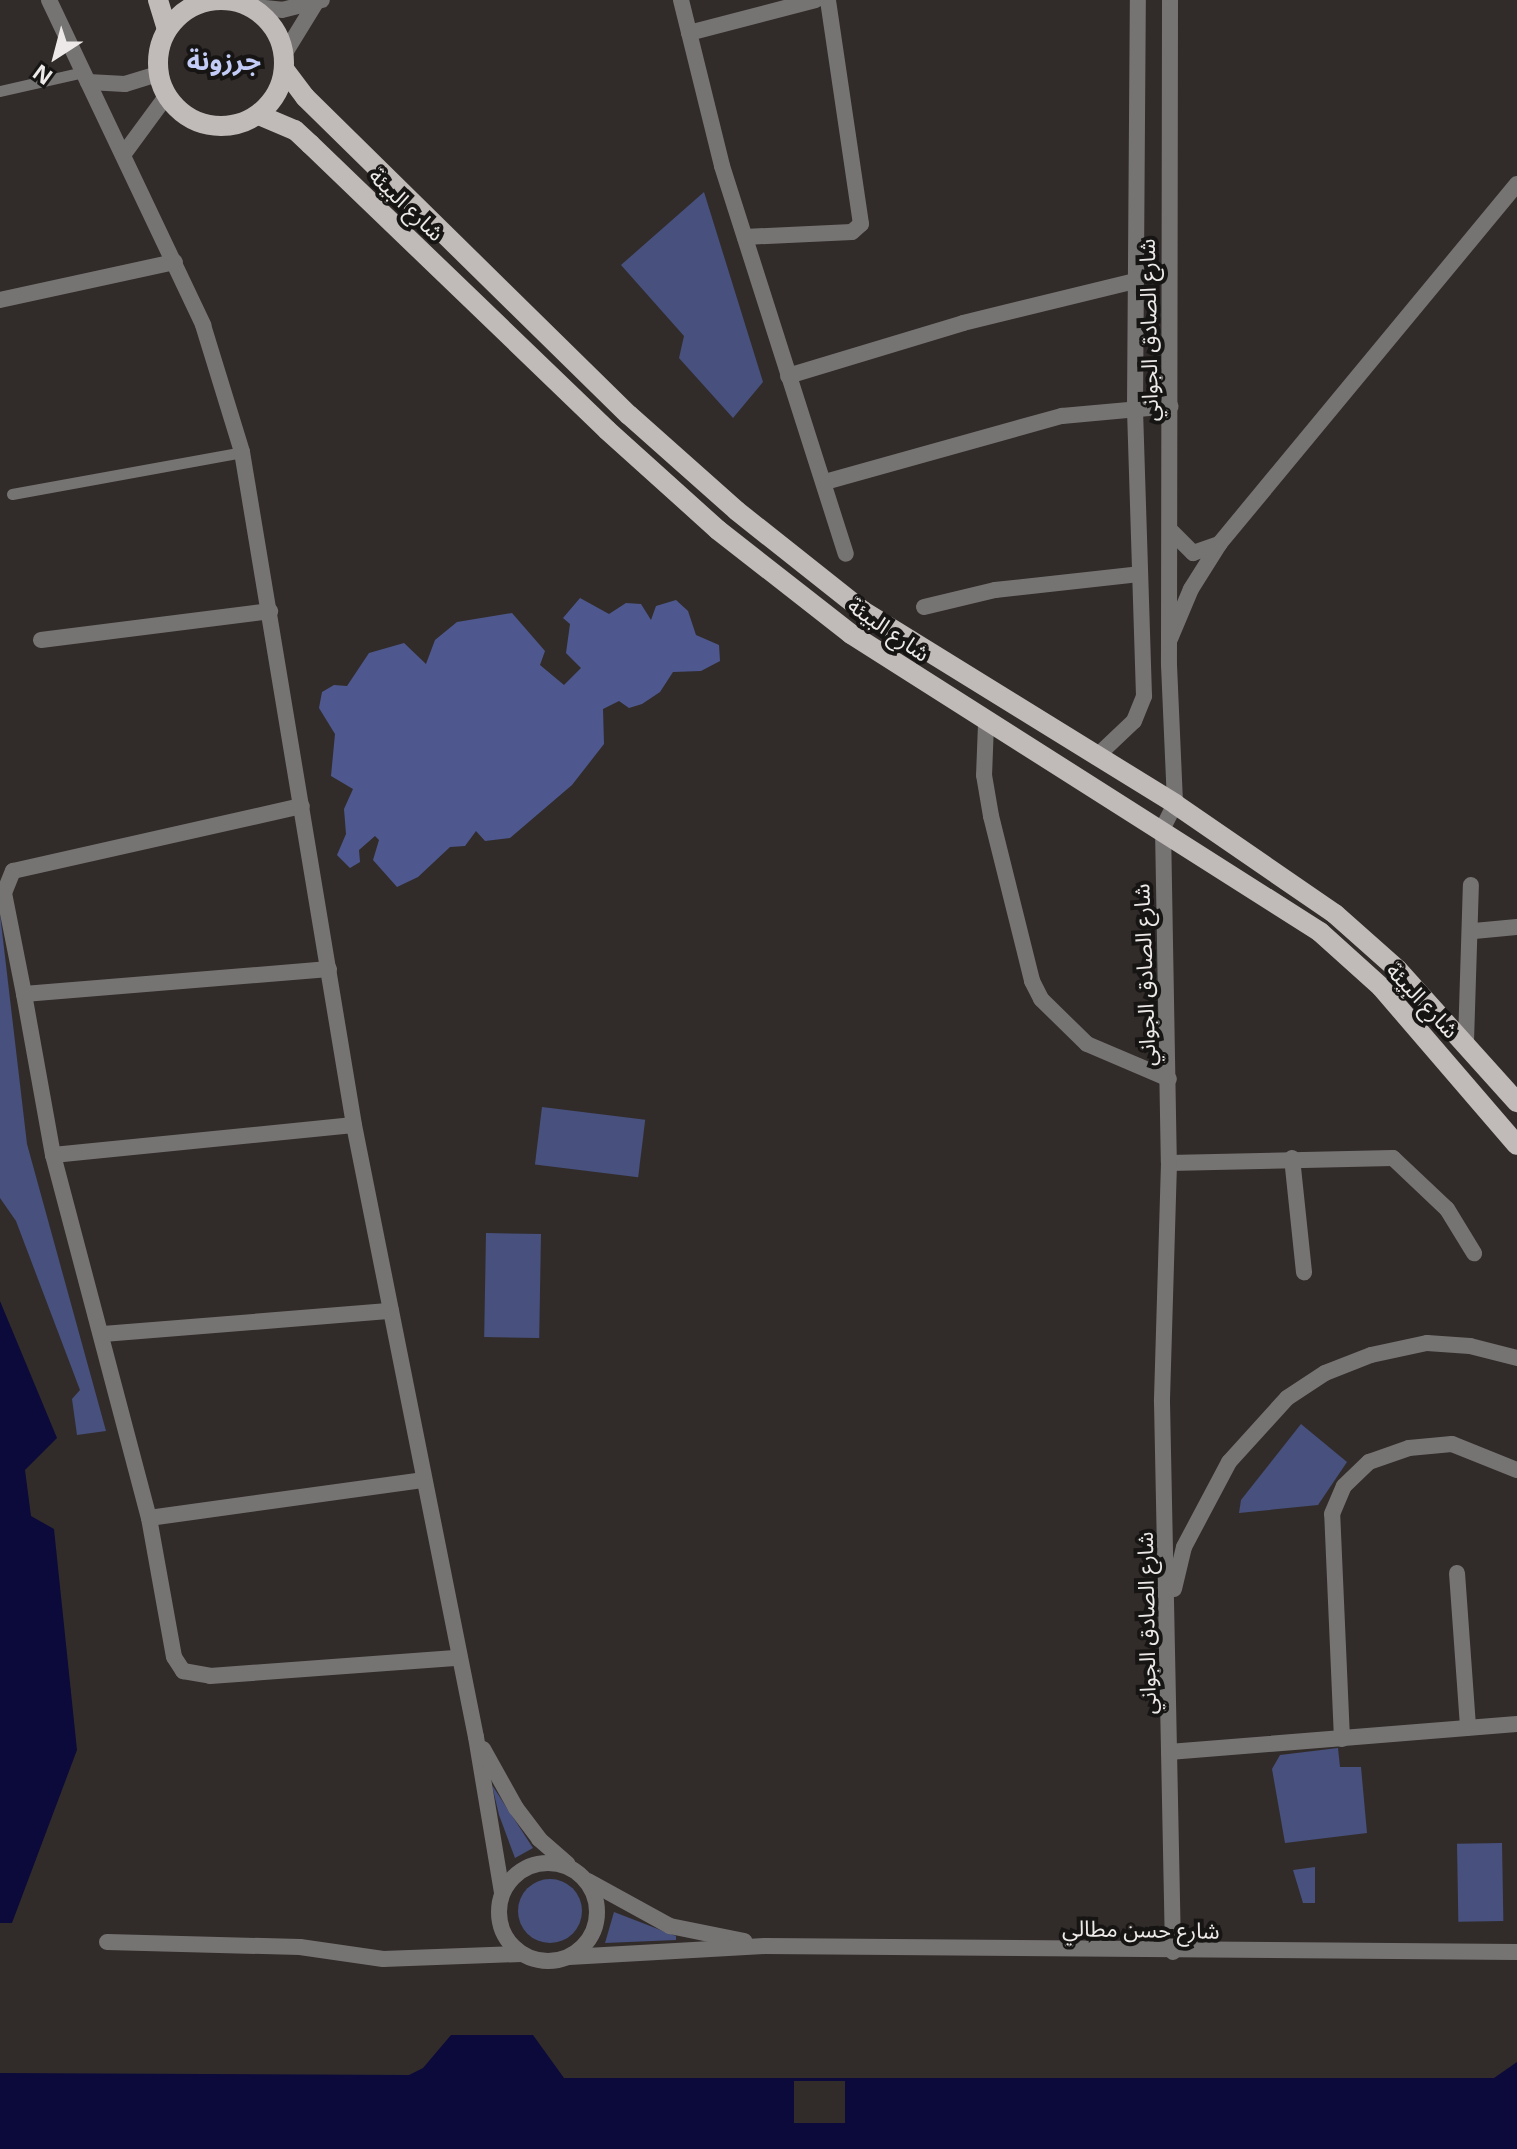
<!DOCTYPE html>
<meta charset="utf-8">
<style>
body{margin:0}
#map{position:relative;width:1517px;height:2149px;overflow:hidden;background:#312c2a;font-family:"Noto Sans","Noto Sans Arabic",sans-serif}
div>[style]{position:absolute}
.green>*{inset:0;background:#48507e;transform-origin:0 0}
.round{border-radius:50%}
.forest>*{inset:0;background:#4e588e}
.water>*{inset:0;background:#0b0a3a}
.pier>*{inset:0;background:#312c2a;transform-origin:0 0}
.service>*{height:11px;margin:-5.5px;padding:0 5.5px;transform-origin:5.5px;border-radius:5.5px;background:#767473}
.minor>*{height:16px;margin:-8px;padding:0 8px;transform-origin:8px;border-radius:8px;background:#767473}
.tertiary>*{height:16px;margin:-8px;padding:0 8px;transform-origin:8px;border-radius:8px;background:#767473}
.tertiary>.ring{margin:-8px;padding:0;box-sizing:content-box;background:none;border:16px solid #767473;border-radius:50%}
.primary>*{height:20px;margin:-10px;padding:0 10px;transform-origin:10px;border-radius:10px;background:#c0bbb9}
.primary>.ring{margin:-10px;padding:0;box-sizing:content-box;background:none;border:20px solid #c0bbb9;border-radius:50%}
span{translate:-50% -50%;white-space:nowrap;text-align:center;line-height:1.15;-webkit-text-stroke:8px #171514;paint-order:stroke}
.street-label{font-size:22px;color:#ece9e8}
.quarter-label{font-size:26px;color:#c2ccf6;font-weight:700}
.north{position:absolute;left:16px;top:16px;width:80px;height:80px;-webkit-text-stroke:6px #171514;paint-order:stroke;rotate:216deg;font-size:22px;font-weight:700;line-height:32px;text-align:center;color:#ece9e8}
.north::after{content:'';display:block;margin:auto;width:28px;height:36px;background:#ece9e8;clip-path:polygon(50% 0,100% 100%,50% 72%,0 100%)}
</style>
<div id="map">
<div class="green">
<i style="clip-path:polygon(704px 192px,763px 382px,733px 418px,679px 358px,684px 336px,621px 265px)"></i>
<i style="clip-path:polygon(0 914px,27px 1144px,106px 1431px,77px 1435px,72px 1399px,80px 1390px,16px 1221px,0 1198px)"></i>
<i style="left:542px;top:1107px;width:104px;height:58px;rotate:7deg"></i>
<i style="left:486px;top:1233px;width:55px;height:104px;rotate:1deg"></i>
<i style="clip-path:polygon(1301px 1424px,1347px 1462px,1318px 1505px,1239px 1513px,1241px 1500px)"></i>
<i style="clip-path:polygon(1338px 1748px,1340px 1767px,1361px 1767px,1367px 1833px,1285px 1843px,1272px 1769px,1280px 1755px)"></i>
<i style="clip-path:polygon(492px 1785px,533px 1848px,515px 1858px,499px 1815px)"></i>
<i style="left:1502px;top:1843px;width:78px;height:45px;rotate:89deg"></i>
<i style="clip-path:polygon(1315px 1867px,1315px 1903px,1303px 1903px,1293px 1870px)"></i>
<i class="round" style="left:518px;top:1879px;width:64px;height:64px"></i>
<i style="clip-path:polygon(614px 1912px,676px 1936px,676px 1940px,605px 1943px)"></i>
</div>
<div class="forest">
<i style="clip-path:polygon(580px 598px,609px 614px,626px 603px,641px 604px,651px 620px,656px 606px,676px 600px,688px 611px,696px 635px,719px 645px,720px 661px,701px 671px,673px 672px,660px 692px,642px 704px,629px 708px,619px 701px,603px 709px,604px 744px,572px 785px,510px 838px,485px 841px,476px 831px,465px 846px,450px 847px,418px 877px,397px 887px,373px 860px,379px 840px,375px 836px,359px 850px,360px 862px,350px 868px,337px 855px,346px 834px,344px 809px,353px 789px,331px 776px,335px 734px,319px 708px,322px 692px,334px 685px,347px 686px,369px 653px,404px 643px,426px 664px,435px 640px,457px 622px,512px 613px,545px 651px,540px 665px,564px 685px,581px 668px,566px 653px,570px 624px,563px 618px)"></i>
</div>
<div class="water">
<i style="clip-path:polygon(0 1301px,57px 1438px,25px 1470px,31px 1516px,54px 1529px,77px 1750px,12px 1923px,0 1923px)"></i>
<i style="clip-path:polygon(451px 2035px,533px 2035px,564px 2078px,1494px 2078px,1517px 2062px,1517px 2149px,0 2149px,0 2073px,409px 2075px,423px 2068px)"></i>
</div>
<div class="pier">
<i style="left:794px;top:2081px;width:51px;height:42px"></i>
</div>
<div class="service">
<i style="left:0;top:91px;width:85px;rotate:-12.9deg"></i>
<i style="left:12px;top:494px;width:234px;rotate:-10.3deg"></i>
</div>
<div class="minor">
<i style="left:681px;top:0;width:171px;rotate:76.1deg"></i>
<i style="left:722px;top:166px;width:407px;rotate:72.3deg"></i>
<i style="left:689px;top:33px;width:131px;rotate:-14.6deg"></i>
<i style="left:745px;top:237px;width:107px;rotate:-2.7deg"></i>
<i style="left:852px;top:232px;width:12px;rotate:-42deg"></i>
<i style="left:861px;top:224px;width:226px;rotate:-98.4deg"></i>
<i style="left:0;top:300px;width:179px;rotate:-12.3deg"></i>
<i style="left:788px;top:376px;width:183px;rotate:-16.8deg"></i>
<i style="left:963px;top:323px;width:177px;rotate:-13.7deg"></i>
<i style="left:825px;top:482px;width:246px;rotate:-15.6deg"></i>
<i style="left:1062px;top:416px;width:109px;rotate:-5.2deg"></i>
<i style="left:1172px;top:532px;width:30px;rotate:45deg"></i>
<i style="left:1193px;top:553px;width:28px;rotate:-19deg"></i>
<i style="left:924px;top:607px;width:73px;rotate:-13.5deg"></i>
<i style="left:995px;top:590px;width:145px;rotate:-6.3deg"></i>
<i style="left:1170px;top:639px;width:54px;rotate:-67.2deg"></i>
<i style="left:1191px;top:589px;width:54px;rotate:-57.8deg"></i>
<i style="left:1220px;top:543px;width:466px;rotate:-50.4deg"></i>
<i style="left:41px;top:640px;width:231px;rotate:-7.2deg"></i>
<i style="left:986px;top:724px;width:51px;rotate:92.2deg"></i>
<i style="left:984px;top:775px;width:42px;rotate:80.3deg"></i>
<i style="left:991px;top:816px;width:170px;rotate:76deg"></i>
<i style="left:1032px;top:981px;width:20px;rotate:63deg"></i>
<i style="left:1041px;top:999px;width:64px;rotate:44.4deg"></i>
<i style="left:1087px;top:1044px;width:89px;rotate:23.1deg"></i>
<i style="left:1474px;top:931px;width:43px;rotate:-5.3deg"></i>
<i style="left:329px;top:969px;width:306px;rotate:175.3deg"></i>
<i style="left:24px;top:994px;width:164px;rotate:79.8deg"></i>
<i style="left:53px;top:1155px;width:375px;rotate:75.2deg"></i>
<i style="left:149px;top:1518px;width:141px;rotate:79.8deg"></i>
<i style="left:174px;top:1657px;width:17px;rotate:57deg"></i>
<i style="left:183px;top:1671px;width:27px;rotate:10deg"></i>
<i style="left:210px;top:1676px;width:249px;rotate:-4.2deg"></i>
<i style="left:24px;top:994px;width:103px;rotate:-101.2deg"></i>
<i style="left:4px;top:893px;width:24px;rotate:-68deg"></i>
<i style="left:13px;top:871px;width:296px;rotate:-12.7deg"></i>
<i style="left:1466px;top:1041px;width:156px;rotate:-88.2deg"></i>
<i style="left:53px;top:1155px;width:302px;rotate:-5.7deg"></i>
<i style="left:1292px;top:1158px;width:115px;rotate:84deg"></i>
<i style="left:1169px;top:1163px;width:224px;rotate:-1.3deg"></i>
<i style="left:1393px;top:1158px;width:74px;rotate:43.4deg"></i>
<i style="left:1447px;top:1209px;width:52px;rotate:58.5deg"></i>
<i style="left:103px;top:1334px;width:289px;rotate:-4.6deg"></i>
<i style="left:149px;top:1518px;width:276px;rotate:-7.9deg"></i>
<i style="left:1457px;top:1573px;width:155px;rotate:85.9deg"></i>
<i style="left:1342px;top:1739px;width:225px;rotate:-92.5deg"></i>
<i style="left:1332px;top:1514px;width:30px;rotate:-67deg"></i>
<i style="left:1344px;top:1486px;width:35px;rotate:-44deg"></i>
<i style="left:1369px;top:1462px;width:42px;rotate:-19.3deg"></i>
<i style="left:1409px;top:1448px;width:43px;rotate:-5.3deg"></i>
<i style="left:1452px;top:1444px;width:70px;rotate:21.8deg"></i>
<i style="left:1169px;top:1752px;width:349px;rotate:-4.6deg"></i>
<i style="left:107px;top:1942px;width:193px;rotate:1.5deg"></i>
<i style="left:300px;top:1947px;width:84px;rotate:8.2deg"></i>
<i style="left:383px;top:1959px;width:139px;rotate:-2.1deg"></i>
</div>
<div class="tertiary">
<i style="left:49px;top:0;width:360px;rotate:64.6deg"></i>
<i style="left:203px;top:325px;width:133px;rotate:72.9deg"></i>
<i style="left:242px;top:452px;width:682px;rotate:80.55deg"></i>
<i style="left:354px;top:1125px;width:624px;rotate:78.73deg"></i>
<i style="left:476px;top:1737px;width:158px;rotate:80.5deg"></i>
<i style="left:1170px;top:0;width:665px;rotate:90.09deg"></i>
<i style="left:1169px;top:665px;width:139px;rotate:87.5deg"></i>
<i style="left:1175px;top:804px;width:27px;rotate:117deg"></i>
<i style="left:1163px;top:828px;width:335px;rotate:89deg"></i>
<i style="left:1169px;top:1163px;width:239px;rotate:91.7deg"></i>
<i style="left:1162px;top:1402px;width:550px;rotate:88.85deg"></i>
<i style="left:246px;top:6px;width:36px;rotate:6deg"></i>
<i style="left:282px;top:10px;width:41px;rotate:-14deg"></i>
<i style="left:283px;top:56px;width:61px;rotate:-58.4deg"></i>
<i style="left:88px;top:82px;width:37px;rotate:3deg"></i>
<i style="left:125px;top:84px;width:37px;rotate:-17deg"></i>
<i style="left:123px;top:155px;width:74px;rotate:-53.7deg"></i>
<i style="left:1096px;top:757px;width:52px;rotate:-43.5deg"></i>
<i style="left:1134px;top:721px;width:27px;rotate:-68deg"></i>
<i style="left:1144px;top:696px;width:289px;rotate:-91.8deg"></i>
<i style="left:1135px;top:407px;width:407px;rotate:-89.6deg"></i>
<i style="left:1174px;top:1589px;width:43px;rotate:-76.6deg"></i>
<i style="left:1184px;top:1547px;width:96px;rotate:-62.1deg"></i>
<i style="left:1229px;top:1462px;width:86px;rotate:-47.8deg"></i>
<i style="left:1287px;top:1398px;width:45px;rotate:-33.3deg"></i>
<i style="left:1325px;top:1373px;width:49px;rotate:-21.4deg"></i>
<i style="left:1371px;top:1355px;width:57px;rotate:-12.1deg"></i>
<i style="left:1427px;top:1343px;width:43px;rotate:4deg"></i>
<i style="left:1470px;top:1346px;width:49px;rotate:14.3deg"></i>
<i style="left:483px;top:1749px;width:68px;rotate:60.8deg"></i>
<i style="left:516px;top:1808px;width:39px;rotate:53deg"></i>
<i style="left:539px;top:1839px;width:38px;rotate:41deg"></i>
<i class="ring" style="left:499px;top:1863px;width:82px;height:82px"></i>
<i style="left:588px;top:1881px;width:94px;rotate:28.8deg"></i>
<i style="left:670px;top:1926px;width:76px;rotate:11.5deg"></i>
<i style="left:569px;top:1957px;width:196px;rotate:-3.2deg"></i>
<i style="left:765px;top:1946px;width:752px;rotate:0.46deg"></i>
</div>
<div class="primary">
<i style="left:158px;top:0;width:31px;rotate:73deg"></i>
<i class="ring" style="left:158px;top:0;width:106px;height:106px"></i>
<i style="left:284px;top:69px;width:35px;rotate:53deg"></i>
<i style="left:305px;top:97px;width:454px;rotate:44.5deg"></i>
<i style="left:629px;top:415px;width:144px;rotate:41.6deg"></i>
<i style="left:737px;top:511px;width:161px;rotate:38.4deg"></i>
<i style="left:863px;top:611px;width:367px;rotate:31.7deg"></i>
<i style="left:1175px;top:804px;width:194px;rotate:34.5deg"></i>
<i style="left:1335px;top:914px;width:84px;rotate:41.6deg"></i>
<i style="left:1398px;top:970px;width:178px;rotate:48deg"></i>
<i style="left:259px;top:115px;width:39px;rotate:23deg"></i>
<i style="left:295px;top:130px;width:21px;rotate:43deg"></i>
<i style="left:310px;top:144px;width:412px;rotate:43.9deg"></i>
<i style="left:607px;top:430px;width:149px;rotate:42deg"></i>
<i style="left:718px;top:530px;width:169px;rotate:38deg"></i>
<i style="left:851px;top:634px;width:556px;rotate:32.43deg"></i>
<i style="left:1320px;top:932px;width:82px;rotate:42deg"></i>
<i style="left:1381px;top:987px;width:208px;rotate:49.3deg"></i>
</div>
<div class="street-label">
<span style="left:407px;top:204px;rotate:44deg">شارع البيئة</span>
<span style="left:1148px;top:330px;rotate:-91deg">شارع الصادق الجواني</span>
<span style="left:889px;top:629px;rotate:35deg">شارع البيئة</span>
<span style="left:1144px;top:975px;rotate:-92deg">شارع الصادق الجواني</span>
<span style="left:1423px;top:1000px;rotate:47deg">شارع البيئة</span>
<span style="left:1146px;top:1623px;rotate:-91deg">شارع الصادق الجواني</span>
<span style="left:1141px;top:1929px;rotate:1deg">شارع حسن مطالي</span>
</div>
<div class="quarter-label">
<span style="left:224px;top:61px">جرزونة</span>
</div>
<div class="north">N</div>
</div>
